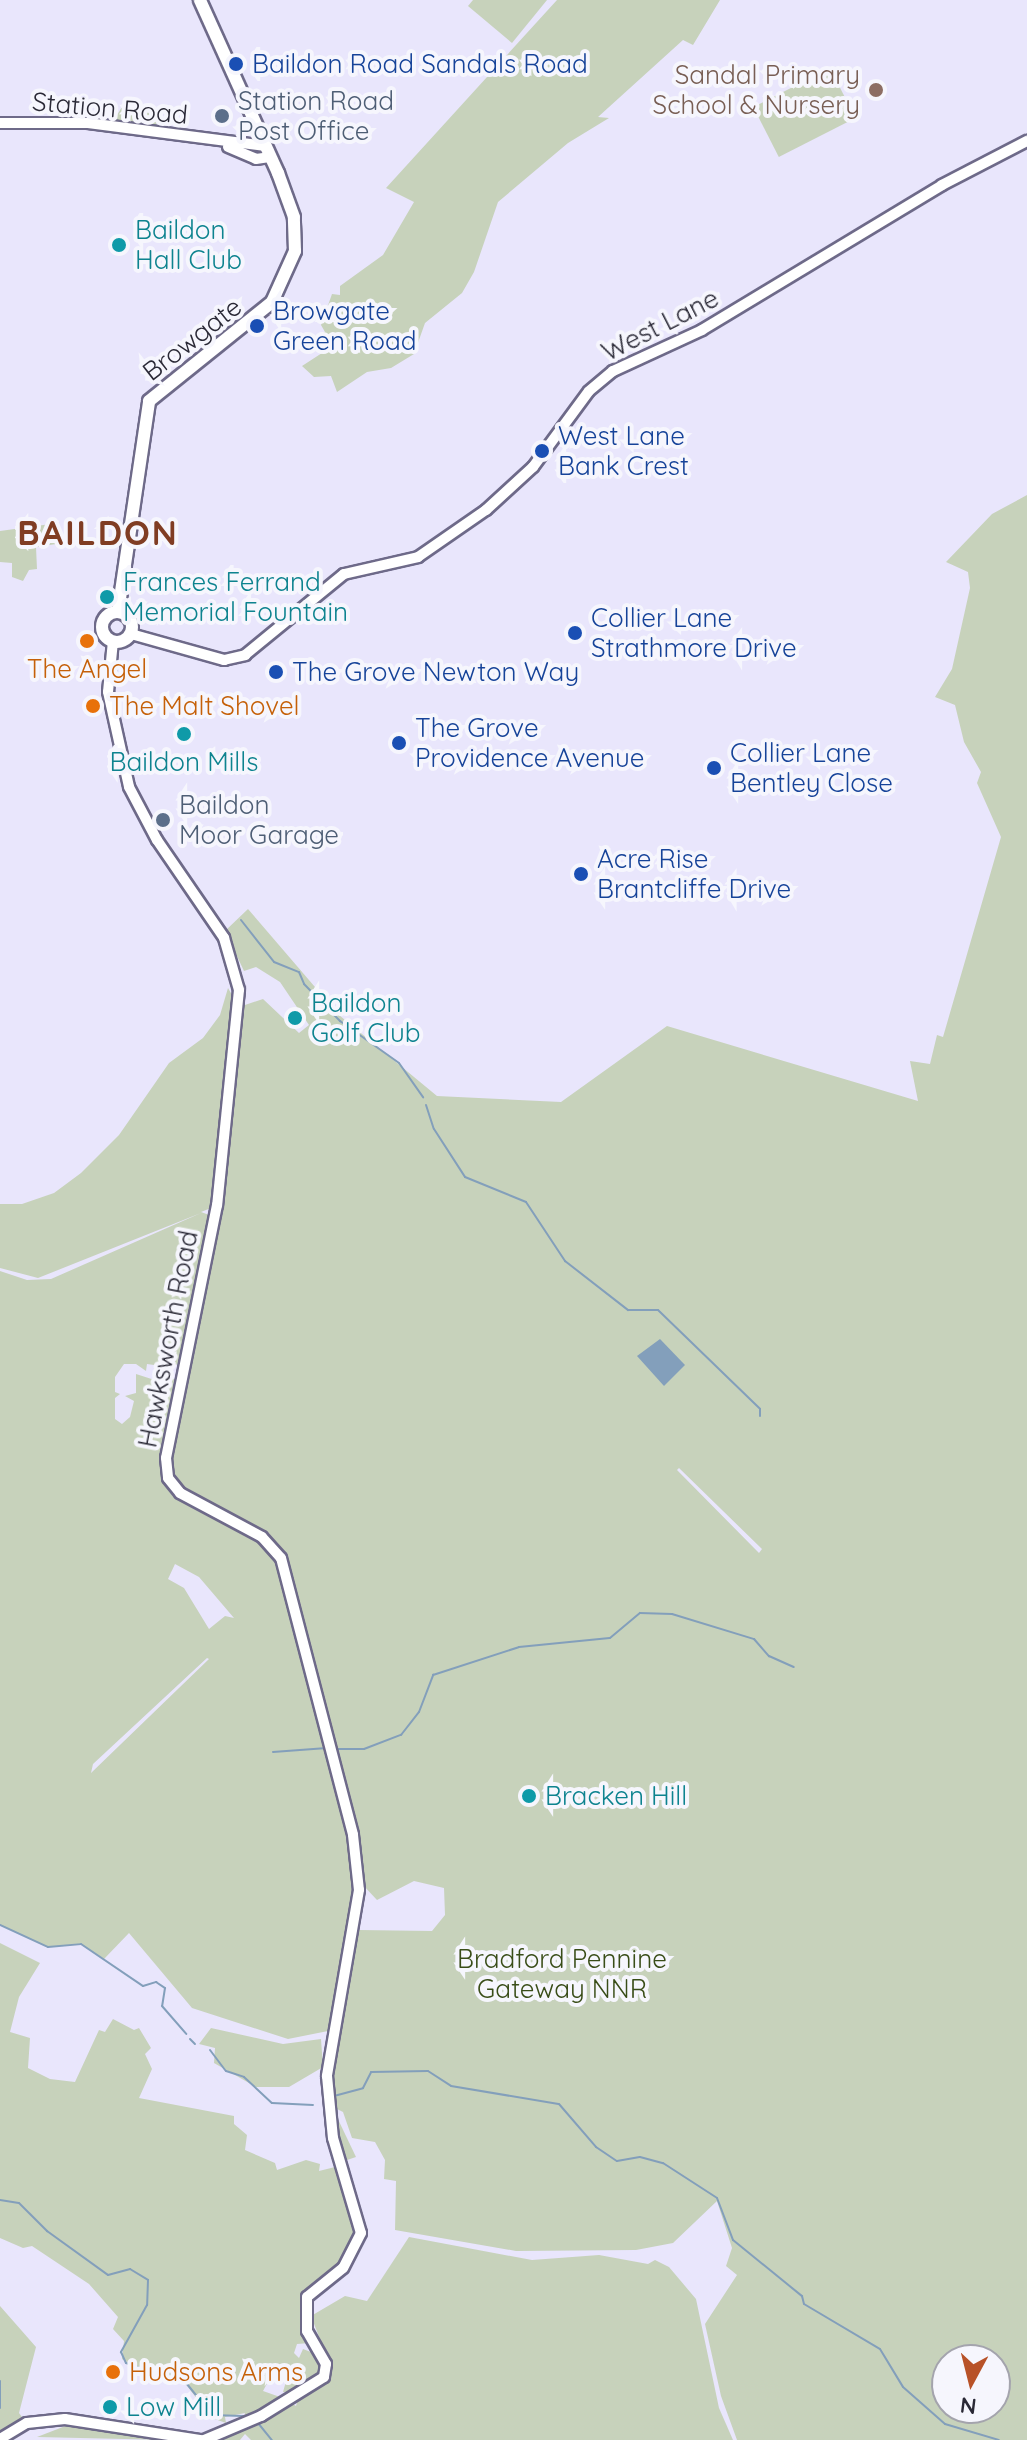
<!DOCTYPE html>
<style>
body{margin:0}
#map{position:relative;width:1027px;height:2440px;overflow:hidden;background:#e9e6fc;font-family:Quicksand,sans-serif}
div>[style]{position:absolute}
.green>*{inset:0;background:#c7d2bb;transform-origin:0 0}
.water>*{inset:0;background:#839fbb}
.stream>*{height:2px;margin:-1px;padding:0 1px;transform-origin:1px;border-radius:1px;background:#839fbb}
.roads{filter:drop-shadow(2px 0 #6e6a89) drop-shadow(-2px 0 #6e6a89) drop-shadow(0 2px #6e6a89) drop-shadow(0 -2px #6e6a89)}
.tertiary>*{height:10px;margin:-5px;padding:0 5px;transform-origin:5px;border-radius:5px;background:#fff}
.secondary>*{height:12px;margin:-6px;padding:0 6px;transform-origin:6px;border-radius:6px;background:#fff}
.secondary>.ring{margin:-6px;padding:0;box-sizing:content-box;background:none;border:12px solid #fff;border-radius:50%}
.dots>*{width:22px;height:22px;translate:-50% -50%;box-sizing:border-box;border:4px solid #f6f6fd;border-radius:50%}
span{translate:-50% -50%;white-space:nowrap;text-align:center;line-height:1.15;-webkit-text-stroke:8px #f6f6fd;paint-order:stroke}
.transit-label{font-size:26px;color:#164399}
.left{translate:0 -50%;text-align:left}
.education-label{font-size:26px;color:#785e54}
.right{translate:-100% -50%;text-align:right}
.service-label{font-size:26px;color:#4e5e75}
.street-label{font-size:26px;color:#2a2936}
.culture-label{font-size:26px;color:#0d838f}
.food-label{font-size:26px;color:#c56008}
.park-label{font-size:26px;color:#394d18}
.district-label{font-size:34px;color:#803d23;font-weight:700;letter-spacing:2px}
.north{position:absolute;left:931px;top:2344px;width:80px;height:80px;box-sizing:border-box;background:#f6f6fd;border:2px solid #a4a4ad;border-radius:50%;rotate:187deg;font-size:22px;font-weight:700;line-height:32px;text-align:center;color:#2a2936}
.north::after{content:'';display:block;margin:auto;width:28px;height:36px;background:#b85228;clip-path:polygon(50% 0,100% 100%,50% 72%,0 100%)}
</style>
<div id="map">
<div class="green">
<i style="clip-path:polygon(473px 0,547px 0,512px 43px,468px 6px)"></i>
<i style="clip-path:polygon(557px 0,720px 0,693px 45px,683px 40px,598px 117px,609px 118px,568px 143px,498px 202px,474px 272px,462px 293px,425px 323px,414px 354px,391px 368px,367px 372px,337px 392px,331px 376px,314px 377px,302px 366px,339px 342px,307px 348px,291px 344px,325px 332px,321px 325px,332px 294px,340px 295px,340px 286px,383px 255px,414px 202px,386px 188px)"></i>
<i style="left:830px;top:68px;width:56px;height:86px;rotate:63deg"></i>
<i style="clip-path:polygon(128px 97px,155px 118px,157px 126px,114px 120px)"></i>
<i style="clip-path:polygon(evenodd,1027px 495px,1027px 2440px,737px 2440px,721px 2396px,705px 2324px,737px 2275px,726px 2266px,732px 2248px,717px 2201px,673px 2243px,636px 2250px,516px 2251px,395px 2230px,396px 2181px,384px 2179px,385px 2160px,375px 2142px,352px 2138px,343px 2112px,333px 2107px,335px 2046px,359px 1930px,432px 1931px,445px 1915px,444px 1888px,414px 1881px,377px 1900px,362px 1884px,348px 1798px,306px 1633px,344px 1800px,357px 1885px,328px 2031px,288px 2039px,192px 2008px,129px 1933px,104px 1959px,81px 1944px,48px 1947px,0 1925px,0 1271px,27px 1280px,51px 1279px,201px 1213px,38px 1278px,0 1268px,0 1204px,22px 1204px,54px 1193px,81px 1173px,119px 1135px,169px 1063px,203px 1038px,220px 1015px,228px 988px,239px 1007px,263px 999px,299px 1033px,309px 1025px,280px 982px,256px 967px,244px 971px,225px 931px,248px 909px,339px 1015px,437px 1096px,561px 1102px,667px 1026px,918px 1101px,910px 1061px,930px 1064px,937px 1035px,943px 1037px,1001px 837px,977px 783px,981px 772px,964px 742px,955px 705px,935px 697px,952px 669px,970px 588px,968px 572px,946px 562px,992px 514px,1027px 495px,216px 1206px,205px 1298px,169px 1468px,174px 1483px,191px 1497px,172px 1492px,161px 1472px,181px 1376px,164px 1383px,136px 1374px,136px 1393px,125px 1396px,134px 1401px,130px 1417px,122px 1424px,115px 1419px,115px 1398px,120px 1394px,115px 1392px,115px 1377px,124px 1364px,136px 1364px,146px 1371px,147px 1364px,168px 1367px,186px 1362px,212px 1216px,201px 1212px,216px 1206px,1027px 495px,679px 1468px,762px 1549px,759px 1553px,677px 1470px,679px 1468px,1027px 495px,175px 1564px,199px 1577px,234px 1618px,225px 1616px,209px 1629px,184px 1588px,168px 1579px,175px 1564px,1027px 495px,207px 1658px,209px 1659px,91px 1773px,93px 1764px,207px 1658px,1027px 495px,947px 2360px,995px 2360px,995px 2408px,947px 2408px,947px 2360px)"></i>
<i style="clip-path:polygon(58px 523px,63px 543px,36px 547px,37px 569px,29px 570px,23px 581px,12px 577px,12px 563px,0 562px,0 531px)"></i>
<i style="clip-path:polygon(0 1943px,40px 1963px,19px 1997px,10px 2032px,30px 2038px,28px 2068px,50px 2079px,75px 2082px,99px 2030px,105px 2032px,113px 2019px,134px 2030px,139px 2028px,151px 2048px,145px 2054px,152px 2069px,139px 2098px,234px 2116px,234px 2124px,247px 2135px,245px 2150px,275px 2163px,277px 2170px,306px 2160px,320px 2164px,319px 2171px,335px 2167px,359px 2227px,340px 2267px,304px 2291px,304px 2331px,310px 2343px,297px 2344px,294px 2353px,299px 2358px,303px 2349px,316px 2354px,322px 2364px,318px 2378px,293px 2392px,283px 2392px,287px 2378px,269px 2380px,263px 2391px,283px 2398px,243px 2421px,245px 2413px,225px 2417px,226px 2423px,212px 2418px,184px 2382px,140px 2371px,122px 2359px,124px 2341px,113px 2329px,118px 2317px,89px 2284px,32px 2246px,23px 2248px,0 2238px)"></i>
<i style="clip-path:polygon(211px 2028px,283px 2044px,321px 2039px,323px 2067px,289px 2087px,256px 2087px,214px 2063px,215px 2048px,199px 2044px)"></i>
<i style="clip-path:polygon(335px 2113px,356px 2157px,341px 2162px,335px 2129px)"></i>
<i style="clip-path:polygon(409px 2237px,532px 2260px,599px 2255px,648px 2264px,655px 2260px,669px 2267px,696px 2299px,719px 2408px,733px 2440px,251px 2440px,245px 2434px,240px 2440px,219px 2440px,291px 2403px,296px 2406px,298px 2399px,327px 2382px,332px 2370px,311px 2316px,345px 2296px,367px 2301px)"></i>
<i style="clip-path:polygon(0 2306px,36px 2347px,19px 2413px,25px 2421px,0 2435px)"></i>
<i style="clip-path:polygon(68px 2425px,120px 2430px,168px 2440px,37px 2437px)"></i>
</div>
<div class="water">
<i style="clip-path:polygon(660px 1339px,685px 1365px,664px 1386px,637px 1356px)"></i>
</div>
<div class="stream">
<i style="left:241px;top:920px;width:53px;rotate:51.8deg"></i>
<i style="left:274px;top:962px;width:27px;rotate:22deg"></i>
<i style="left:299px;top:972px;width:13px;rotate:67deg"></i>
<i style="left:304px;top:984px;width:52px;rotate:45.8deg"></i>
<i style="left:340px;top:1021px;width:72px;rotate:35.4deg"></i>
<i style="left:399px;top:1063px;width:42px;rotate:54.8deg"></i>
<i style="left:426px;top:1105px;width:25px;rotate:72deg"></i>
<i style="left:434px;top:1129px;width:57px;rotate:57.1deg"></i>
<i style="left:465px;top:1177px;width:66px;rotate:22.3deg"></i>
<i style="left:526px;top:1202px;width:71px;rotate:56.5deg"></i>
<i style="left:565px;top:1261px;width:80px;rotate:37.9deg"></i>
<i style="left:628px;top:1310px;width:30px"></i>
<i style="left:658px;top:1310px;width:142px;rotate:44.1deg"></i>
<i style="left:760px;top:1409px;width:7px;rotate:90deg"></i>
<i style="left:333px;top:1749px;width:31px"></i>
<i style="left:364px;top:1749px;width:40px;rotate:-21deg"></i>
<i style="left:401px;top:1735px;width:29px;rotate:-52deg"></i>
<i style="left:419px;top:1712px;width:40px;rotate:-69deg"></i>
<i style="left:433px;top:1675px;width:90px;rotate:-18deg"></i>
<i style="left:519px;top:1647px;width:91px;rotate:-5.6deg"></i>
<i style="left:610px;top:1638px;width:39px;rotate:-40deg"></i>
<i style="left:640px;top:1613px;width:32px;rotate:2deg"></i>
<i style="left:672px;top:1614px;width:86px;rotate:17deg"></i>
<i style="left:754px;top:1639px;width:23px;rotate:49deg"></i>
<i style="left:769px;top:1656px;width:27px;rotate:24deg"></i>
<i style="left:273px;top:1752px;width:54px;rotate:-4.2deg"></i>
<i style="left:0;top:1925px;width:53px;rotate:24.6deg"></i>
<i style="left:48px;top:1947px;width:33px;rotate:-5deg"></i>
<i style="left:81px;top:1944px;width:75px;rotate:34.1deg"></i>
<i style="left:143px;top:1986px;width:14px;rotate:-17deg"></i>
<i style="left:156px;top:1982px;width:11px;rotate:34deg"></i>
<i style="left:165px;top:1988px;width:18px;rotate:99deg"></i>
<i style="left:162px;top:2006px;width:37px;rotate:49deg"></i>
<i style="left:190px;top:2039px;width:7px;rotate:45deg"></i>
<i style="left:210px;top:2050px;width:26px;rotate:53deg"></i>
<i style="left:226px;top:2071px;width:19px;rotate:18deg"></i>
<i style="left:244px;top:2077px;width:38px;rotate:43deg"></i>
<i style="left:272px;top:2103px;width:41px;rotate:2.8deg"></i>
<i style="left:334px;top:2096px;width:30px;rotate:-15deg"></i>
<i style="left:363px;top:2088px;width:18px;rotate:-63deg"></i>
<i style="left:371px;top:2072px;width:57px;rotate:-1deg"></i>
<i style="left:428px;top:2071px;width:27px;rotate:33deg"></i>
<i style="left:451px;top:2086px;width:109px;rotate:9.5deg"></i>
<i style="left:559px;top:2104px;width:57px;rotate:49.3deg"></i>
<i style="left:596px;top:2147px;width:25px;rotate:34deg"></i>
<i style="left:617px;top:2161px;width:23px;rotate:-10deg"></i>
<i style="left:640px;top:2157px;width:24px;rotate:15deg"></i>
<i style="left:663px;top:2163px;width:64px;rotate:32.9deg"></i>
<i style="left:717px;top:2198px;width:45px;rotate:69.1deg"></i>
<i style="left:733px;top:2240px;width:89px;rotate:39.1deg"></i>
<i style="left:802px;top:2296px;width:8px;rotate:76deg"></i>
<i style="left:804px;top:2304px;width:88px;rotate:30.6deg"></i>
<i style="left:880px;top:2349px;width:44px;rotate:58.8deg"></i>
<i style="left:903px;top:2387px;width:56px;rotate:41.4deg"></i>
<i style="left:945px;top:2424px;width:56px;rotate:16.5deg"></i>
<i style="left:0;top:2200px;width:19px;rotate:9deg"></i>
<i style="left:19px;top:2203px;width:40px;rotate:45deg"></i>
<i style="left:47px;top:2231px;width:75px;rotate:35.8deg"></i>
<i style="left:108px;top:2275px;width:23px;rotate:-15deg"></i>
<i style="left:130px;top:2269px;width:21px;rotate:31deg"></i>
<i style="left:148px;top:2280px;width:25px;rotate:92deg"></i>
<i style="left:147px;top:2305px;width:54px;rotate:119deg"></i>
<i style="left:121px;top:2352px;width:12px;rotate:66deg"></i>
<i style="left:126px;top:2363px;width:65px;rotate:19deg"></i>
<i style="left:187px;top:2384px;width:40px;rotate:51deg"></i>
<i style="left:212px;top:2415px;width:38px;rotate:2deg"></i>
<i style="left:0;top:2381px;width:27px;rotate:90deg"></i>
<i style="left:258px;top:2423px;width:22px;rotate:51deg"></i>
</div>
<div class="roads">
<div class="tertiary">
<i style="left:0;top:123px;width:88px"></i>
<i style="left:88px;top:123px;width:179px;rotate:7.4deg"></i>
<i style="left:228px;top:147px;width:30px;rotate:23deg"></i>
<i style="left:256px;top:159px;width:15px;rotate:-8deg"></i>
<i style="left:131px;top:634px;width:97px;rotate:15.6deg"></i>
<i style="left:224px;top:660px;width:22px;rotate:-13deg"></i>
<i style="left:245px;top:655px;width:128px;rotate:-39.3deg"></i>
<i style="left:344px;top:574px;width:76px;rotate:-12.9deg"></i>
<i style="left:418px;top:557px;width:83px;rotate:-34.7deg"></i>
<i style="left:486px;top:510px;width:64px;rotate:-42.5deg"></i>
<i style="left:533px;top:467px;width:94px;rotate:-53.6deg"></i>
<i style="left:589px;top:391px;width:31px;rotate:-40deg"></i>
<i style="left:613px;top:371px;width:98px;rotate:-24.7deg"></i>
<i style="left:702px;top:330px;width:280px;rotate:-31.1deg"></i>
<i style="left:942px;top:185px;width:96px;rotate:-27.4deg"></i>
<i style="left:113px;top:641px;width:51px;rotate:95.6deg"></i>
<i style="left:108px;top:692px;width:97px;rotate:77.5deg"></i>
<i style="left:129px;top:787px;width:60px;rotate:62.2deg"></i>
<i style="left:157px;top:840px;width:119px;rotate:55.6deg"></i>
<i style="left:224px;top:938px;width:54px;rotate:73.9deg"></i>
<i style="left:239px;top:990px;width:216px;rotate:95.8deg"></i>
<i style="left:217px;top:1205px;width:258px;rotate:101.4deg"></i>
<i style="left:166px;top:1458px;width:20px;rotate:84deg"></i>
<i style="left:168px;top:1478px;width:19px;rotate:51deg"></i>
<i style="left:180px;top:1493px;width:93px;rotate:28.2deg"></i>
<i style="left:262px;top:1537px;width:28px;rotate:48deg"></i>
<i style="left:281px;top:1558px;width:286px;rotate:75.4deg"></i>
<i style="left:353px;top:1835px;width:55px;rotate:83.8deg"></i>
<i style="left:359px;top:1890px;width:189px;rotate:99.8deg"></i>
<i style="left:327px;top:2076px;width:62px;rotate:84.5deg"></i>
<i style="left:333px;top:2138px;width:99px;rotate:73.6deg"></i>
<i style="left:361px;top:2233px;width:39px;rotate:117deg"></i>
<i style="left:343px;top:2268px;width:46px;rotate:141.1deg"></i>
<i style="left:307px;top:2297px;width:34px;rotate:90deg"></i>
<i style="left:307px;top:2331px;width:38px;rotate:60deg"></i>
<i style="left:326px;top:2364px;width:13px;rotate:99deg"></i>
<i style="left:324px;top:2377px;width:74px;rotate:148.2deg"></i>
<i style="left:261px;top:2416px;width:62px;rotate:157.2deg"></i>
<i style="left:0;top:2439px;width:31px;rotate:-31deg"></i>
<i style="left:27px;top:2423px;width:38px;rotate:-6deg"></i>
<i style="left:65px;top:2419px;width:138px;rotate:8.8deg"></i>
</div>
<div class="secondary">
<i class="ring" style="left:102px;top:612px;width:18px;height:18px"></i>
<i style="left:118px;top:612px;width:213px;rotate:-81.6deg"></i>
<i style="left:149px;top:401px;width:158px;rotate:-38.8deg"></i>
<i style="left:272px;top:302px;width:56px;rotate:-65.7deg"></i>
<i style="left:295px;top:251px;width:34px;rotate:-92deg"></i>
<i style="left:294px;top:217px;width:47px;rotate:-110deg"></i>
<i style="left:278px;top:173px;width:190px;rotate:-114.3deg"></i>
</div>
</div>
<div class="dots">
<i style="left:236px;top:64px;background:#1a4fb4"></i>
<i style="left:876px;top:90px;background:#8d6e63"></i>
<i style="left:222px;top:116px;background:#5c6f8a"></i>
<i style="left:119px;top:245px;background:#0f9aa8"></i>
<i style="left:257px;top:326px;background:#1a4fb4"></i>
<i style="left:542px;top:451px;background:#1a4fb4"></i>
<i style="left:107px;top:597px;background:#0f9aa8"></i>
<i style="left:575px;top:633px;background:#1a4fb4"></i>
<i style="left:87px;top:641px;background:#e8710a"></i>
<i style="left:276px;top:672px;background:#1a4fb4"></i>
<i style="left:93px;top:706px;background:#e8710a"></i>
<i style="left:184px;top:734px;background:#0f9aa8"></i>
<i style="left:399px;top:743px;background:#1a4fb4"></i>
<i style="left:714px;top:768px;background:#1a4fb4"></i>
<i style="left:163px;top:820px;background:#5c6f8a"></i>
<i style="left:581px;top:874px;background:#1a4fb4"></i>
<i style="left:295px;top:1018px;background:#0f9aa8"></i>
<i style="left:529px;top:1796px;background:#0f9aa8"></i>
<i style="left:113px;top:2372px;background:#e8710a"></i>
<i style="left:110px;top:2407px;background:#0f9aa8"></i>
</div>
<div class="transit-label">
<span class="left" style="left:252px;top:64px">Baildon Road Sandals Road</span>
<span class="left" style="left:273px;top:326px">Browgate<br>Green Road</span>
<span class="left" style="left:558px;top:451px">West Lane<br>Bank Crest</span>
<span class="left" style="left:591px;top:633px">Collier Lane<br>Strathmore Drive</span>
<span class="left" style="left:292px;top:672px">The Grove Newton Way</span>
<span class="left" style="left:415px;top:743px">The Grove<br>Providence Avenue</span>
<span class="left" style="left:730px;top:768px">Collier Lane<br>Bentley Close</span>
<span class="left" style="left:597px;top:874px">Acre Rise<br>Brantcliffe Drive</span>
</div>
<div class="education-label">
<span class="right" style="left:860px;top:90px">Sandal Primary<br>School &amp; Nursery</span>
</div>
<div class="service-label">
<span class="left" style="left:238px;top:116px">Station Road<br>Post Office</span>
<span class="left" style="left:179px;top:820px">Baildon<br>Moor Garage</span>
</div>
<div class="street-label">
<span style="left:110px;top:108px;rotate:5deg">Station Road</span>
<span style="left:660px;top:325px;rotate:-27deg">West Lane</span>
<span style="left:192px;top:339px;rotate:-38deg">Browgate</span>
<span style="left:168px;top:1339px;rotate:-79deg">Hawksworth Road</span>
</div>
<div class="culture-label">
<span class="left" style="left:135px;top:245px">Baildon<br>Hall Club</span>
<span class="left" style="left:123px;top:597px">Frances Ferrand<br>Memorial Fountain</span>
<span style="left:184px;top:762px">Baildon Mills</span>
<span class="left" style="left:311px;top:1018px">Baildon<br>Golf Club</span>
<span class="left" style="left:545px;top:1796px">Bracken Hill</span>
<span class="left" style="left:126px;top:2407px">Low Mill</span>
</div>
<div class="food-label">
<span style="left:87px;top:669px">The Angel</span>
<span class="left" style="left:109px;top:706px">The Malt Shovel</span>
<span class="left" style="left:129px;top:2372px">Hudsons Arms</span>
</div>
<div class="park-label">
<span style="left:562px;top:1974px">Bradford Pennine<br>Gateway NNR</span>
</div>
<div class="district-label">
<span style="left:98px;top:533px">BAILDON</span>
</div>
<div class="north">N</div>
</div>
